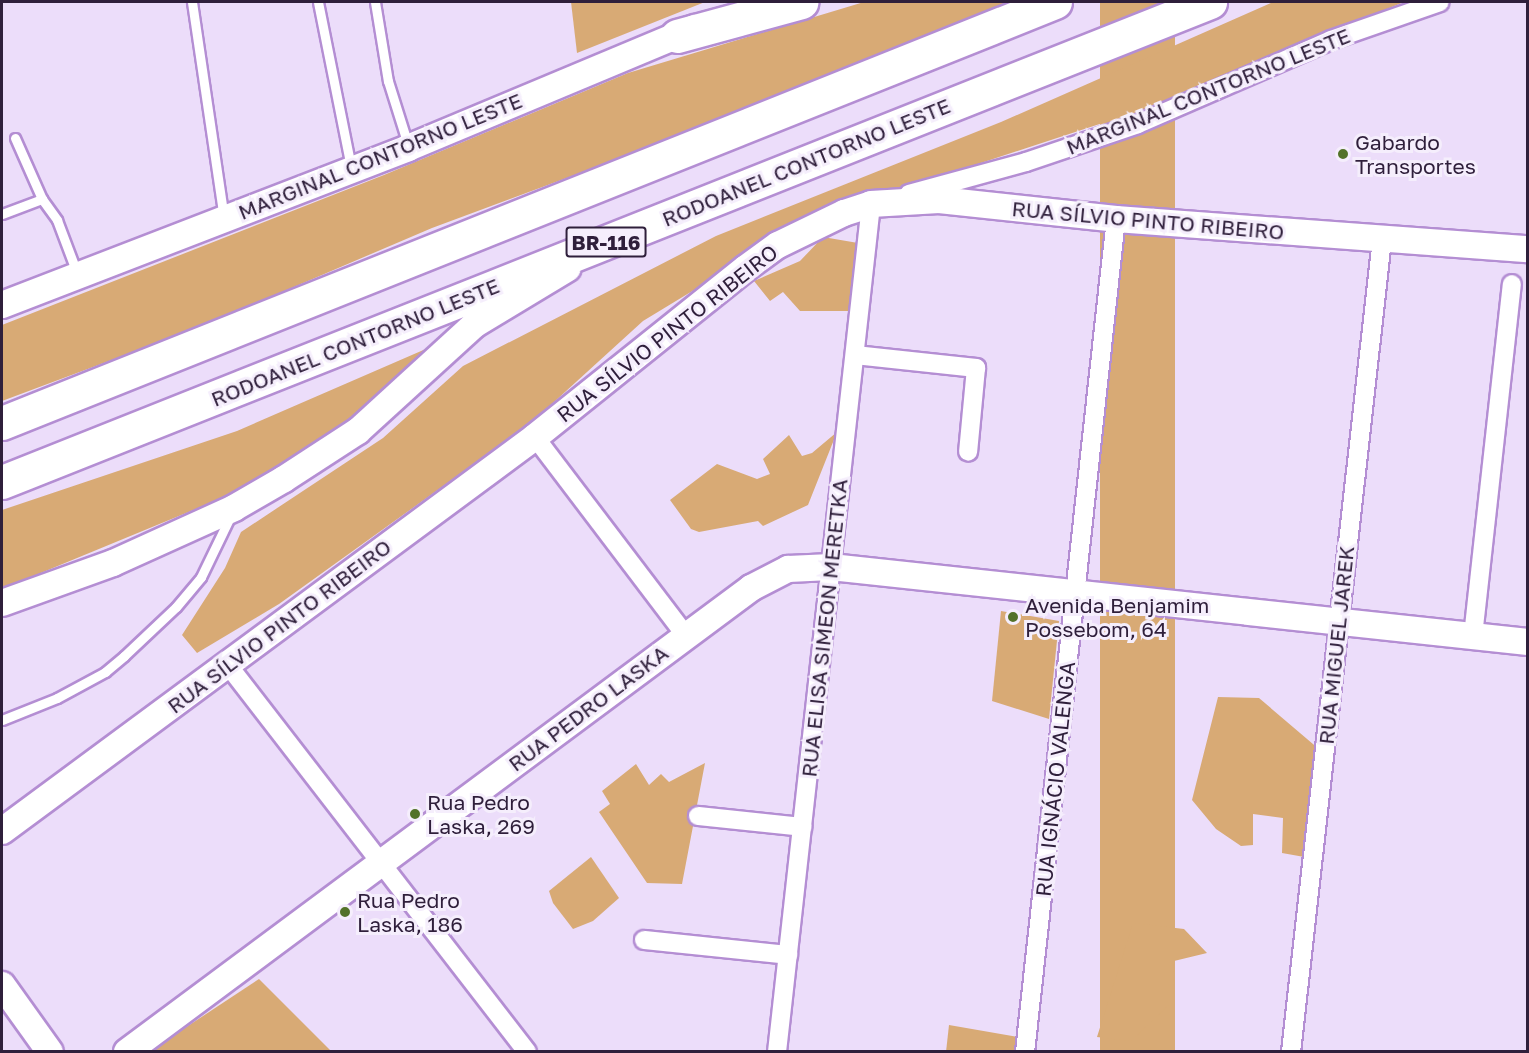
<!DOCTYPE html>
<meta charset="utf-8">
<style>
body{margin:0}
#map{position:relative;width:1529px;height:1053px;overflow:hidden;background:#ecddfa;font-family:"Golos Text",sans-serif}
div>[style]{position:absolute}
.forest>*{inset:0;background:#d8aa75;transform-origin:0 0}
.roads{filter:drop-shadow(2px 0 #b48ed3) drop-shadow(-2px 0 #b48ed3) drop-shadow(0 2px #b48ed3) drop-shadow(0 -2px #b48ed3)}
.lane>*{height:9px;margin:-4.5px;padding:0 4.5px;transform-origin:4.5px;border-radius:4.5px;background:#fff}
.street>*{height:18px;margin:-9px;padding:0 9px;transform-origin:9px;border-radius:9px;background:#fff}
.secondary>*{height:26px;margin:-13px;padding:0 13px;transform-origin:13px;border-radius:13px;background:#fff}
.highway>*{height:33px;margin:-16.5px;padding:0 16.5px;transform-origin:16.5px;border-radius:16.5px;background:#fff}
.dots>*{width:16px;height:16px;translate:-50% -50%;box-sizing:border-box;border:3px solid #f5eefc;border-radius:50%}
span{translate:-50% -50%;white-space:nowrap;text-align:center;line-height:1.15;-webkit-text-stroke:6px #f5eefc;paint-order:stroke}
.shield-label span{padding:2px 4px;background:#f5eefc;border:2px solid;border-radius:4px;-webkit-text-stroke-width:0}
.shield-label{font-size:20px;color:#2f1f3b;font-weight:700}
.street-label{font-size:21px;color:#2f1f3b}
.poi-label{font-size:21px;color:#2f1f3b}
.left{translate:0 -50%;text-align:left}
.frame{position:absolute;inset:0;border:3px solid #2f1f3b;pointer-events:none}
</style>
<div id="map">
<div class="forest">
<i style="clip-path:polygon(571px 2px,705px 2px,577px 53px)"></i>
<i style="clip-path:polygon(864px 2px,1009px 2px,685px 134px,432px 228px,200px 327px,2px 401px,2px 325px,384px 175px,628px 73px)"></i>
<i style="left:1100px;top:2px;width:75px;height:1181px"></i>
<i style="clip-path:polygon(1273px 2px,1404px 2px,1127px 115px,811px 219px,643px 321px,531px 423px,279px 604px,197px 653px,182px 635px,225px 568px,241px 532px,383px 438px,463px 366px,716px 236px,1001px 122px)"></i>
<i style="clip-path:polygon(823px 237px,858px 243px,851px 311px,800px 311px,783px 292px,770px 301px,754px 281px,800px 261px)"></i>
<i style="clip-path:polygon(428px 348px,412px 369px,355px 423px,283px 473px,2px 589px,2px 510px,237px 431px)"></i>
<i style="clip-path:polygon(837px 432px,808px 505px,763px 526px,758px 521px,699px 532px,691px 529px,670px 500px,717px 464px,757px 479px,770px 474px,763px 459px,789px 435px,802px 456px,812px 453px)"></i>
<i style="clip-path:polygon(1001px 611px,1059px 621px,1049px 719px,992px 701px)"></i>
<i style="clip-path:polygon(1218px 697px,1259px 698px,1320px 750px,1310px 858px,1282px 853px,1283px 818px,1253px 814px,1253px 845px,1241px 846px,1216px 829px,1192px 800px)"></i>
<i style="clip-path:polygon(705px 763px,682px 884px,647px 883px,599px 812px,610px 804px,602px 791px,636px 764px,649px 785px,661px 774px,669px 782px)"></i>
<i style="clip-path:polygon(591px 857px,619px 898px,593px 921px,573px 929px,553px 903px,549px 891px)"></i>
<i style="clip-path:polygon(1133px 923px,1184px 929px,1207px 953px,1174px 961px,1173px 1001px,1131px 1041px,1097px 1037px)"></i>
<i style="clip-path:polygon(259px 979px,331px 1051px,150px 1051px)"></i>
<i style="clip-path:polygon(949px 1025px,1018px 1037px,1016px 1051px,946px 1052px)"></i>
</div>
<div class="roads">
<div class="lane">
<i style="left:192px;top:2px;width:218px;rotate:81.6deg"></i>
<i style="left:318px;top:2px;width:168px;rotate:78.7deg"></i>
<i style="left:375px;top:2px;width:80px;rotate:80.7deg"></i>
<i style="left:388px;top:81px;width:67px;rotate:72.6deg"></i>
<i style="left:15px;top:138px;width:67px;rotate:66.1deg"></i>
<i style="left:42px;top:199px;width:26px;rotate:54deg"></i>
<i style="left:57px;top:220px;width:57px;rotate:69.3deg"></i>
<i style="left:2px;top:214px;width:43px;rotate:-20.6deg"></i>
<i style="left:2px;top:720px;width:59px;rotate:-21.8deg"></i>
<i style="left:57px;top:698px;width:55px;rotate:-28.4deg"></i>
<i style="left:105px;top:672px;width:25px;rotate:-40deg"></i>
<i style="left:124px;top:656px;width:71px;rotate:-43.3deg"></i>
<i style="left:176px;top:607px;width:39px;rotate:-50deg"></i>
<i style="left:201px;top:577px;width:69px;rotate:-64.2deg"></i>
</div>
<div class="street">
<i style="left:909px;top:194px;width:121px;rotate:-15.3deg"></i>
<i style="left:1026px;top:162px;width:118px;rotate:-18.7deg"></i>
<i style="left:1138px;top:124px;width:210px;rotate:-23.5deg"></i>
<i style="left:1331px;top:40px;width:115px;rotate:-19.2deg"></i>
<i style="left:855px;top:355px;width:122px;rotate:6.1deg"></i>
<i style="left:976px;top:368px;width:84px;rotate:95.4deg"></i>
<i style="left:535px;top:437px;width:250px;rotate:52.8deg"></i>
<i style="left:1473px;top:636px;width:354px;rotate:-83.7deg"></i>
<i style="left:228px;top:665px;width:489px;rotate:52.3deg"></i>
<i style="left:698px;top:816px;width:105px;rotate:6deg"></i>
<i style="left:644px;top:940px;width:145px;rotate:5.9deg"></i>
<i style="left:777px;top:1052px;width:853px;rotate:-83.67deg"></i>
<i style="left:871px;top:204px;width:9px;rotate:-21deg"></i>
<i style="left:1025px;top:1052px;width:838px;rotate:-83.77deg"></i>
<i style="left:1291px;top:1052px;width:818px;rotate:-83.61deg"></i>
</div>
<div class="secondary">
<i style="left:2px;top:305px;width:435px;rotate:-21.1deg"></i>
<i style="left:408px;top:148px;width:311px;rotate:-22.7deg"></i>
<i style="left:2px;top:603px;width:118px;rotate:-19.8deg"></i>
<i style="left:113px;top:563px;width:133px;rotate:-24.4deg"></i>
<i style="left:234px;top:508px;width:58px;rotate:-30.1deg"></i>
<i style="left:284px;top:479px;width:88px;rotate:-33deg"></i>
<i style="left:358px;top:431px;width:157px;rotate:-42.4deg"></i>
<i style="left:474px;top:325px;width:109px;rotate:-31.1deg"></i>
<i style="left:2px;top:831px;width:663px;rotate:-36.47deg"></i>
<i style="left:535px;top:437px;width:270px;rotate:-38.7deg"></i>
<i style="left:746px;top:268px;width:39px;rotate:-36deg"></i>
<i style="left:778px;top:245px;width:73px;rotate:-25.9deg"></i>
<i style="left:844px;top:213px;width:28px;rotate:-18deg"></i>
<i style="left:871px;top:204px;width:68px;rotate:-3.4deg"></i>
<i style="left:939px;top:200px;width:178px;rotate:6.1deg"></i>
<i style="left:1116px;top:219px;width:413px;rotate:4.2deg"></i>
<i style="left:2px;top:985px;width:82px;rotate:54.4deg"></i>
<i style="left:127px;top:1052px;width:778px;rotate:-36.63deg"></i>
<i style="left:751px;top:588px;width:42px;rotate:-27.2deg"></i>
<i style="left:788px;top:569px;width:43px;rotate:-2.7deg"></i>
<i style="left:831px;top:567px;width:701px;rotate:6.14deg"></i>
</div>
<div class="highway">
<i style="left:677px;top:36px;width:129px;rotate:-15.3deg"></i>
<i style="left:2px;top:423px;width:1134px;rotate:-21.79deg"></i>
<i style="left:2px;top:482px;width:1300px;rotate:-21.67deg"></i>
</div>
</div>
<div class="dots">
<i style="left:1343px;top:154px;background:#537229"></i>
<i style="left:1013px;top:617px;background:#537229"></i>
<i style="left:415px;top:814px;background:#537229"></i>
<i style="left:345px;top:912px;background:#537229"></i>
</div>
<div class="shield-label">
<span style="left:606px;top:242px">BR-116</span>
</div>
<div class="street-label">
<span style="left:1208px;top:91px;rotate:-22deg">MARGINAL CONTORNO LESTE</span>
<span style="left:380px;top:156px;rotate:-22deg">MARGINAL CONTORNO LESTE</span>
<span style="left:806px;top:162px;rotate:-22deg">RODOANEL CONTORNO LESTE</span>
<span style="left:1148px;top:220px;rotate:5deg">RUA SÍLVIO PINTO RIBEIRO</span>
<span style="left:667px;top:333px;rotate:-38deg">RUA SÍLVIO PINTO RIBEIRO</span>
<span style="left:355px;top:342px;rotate:-22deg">RODOANEL CONTORNO LESTE</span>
<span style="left:279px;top:626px;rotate:-37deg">RUA SÍLVIO PINTO RIBEIRO</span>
<span style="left:824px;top:628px;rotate:-84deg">RUA ELISA SIMEON MERETKA</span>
<span style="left:1336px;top:645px;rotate:-84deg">RUA MIGUEL JAREK</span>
<span style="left:588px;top:708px;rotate:-37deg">RUA PEDRO LASKA</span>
<span style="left:1055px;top:779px;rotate:-84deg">RUA IGNÁCIO VALENGA</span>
</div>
<div class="poi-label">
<span class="left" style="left:1355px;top:154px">Gabardo<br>Transportes</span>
<span class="left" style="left:1025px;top:617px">Avenida Benjamim<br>Possebom, 64</span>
<span class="left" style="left:427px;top:814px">Rua Pedro<br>Laska, 269</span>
<span class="left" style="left:357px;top:912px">Rua Pedro<br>Laska, 186</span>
</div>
<div class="frame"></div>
</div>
